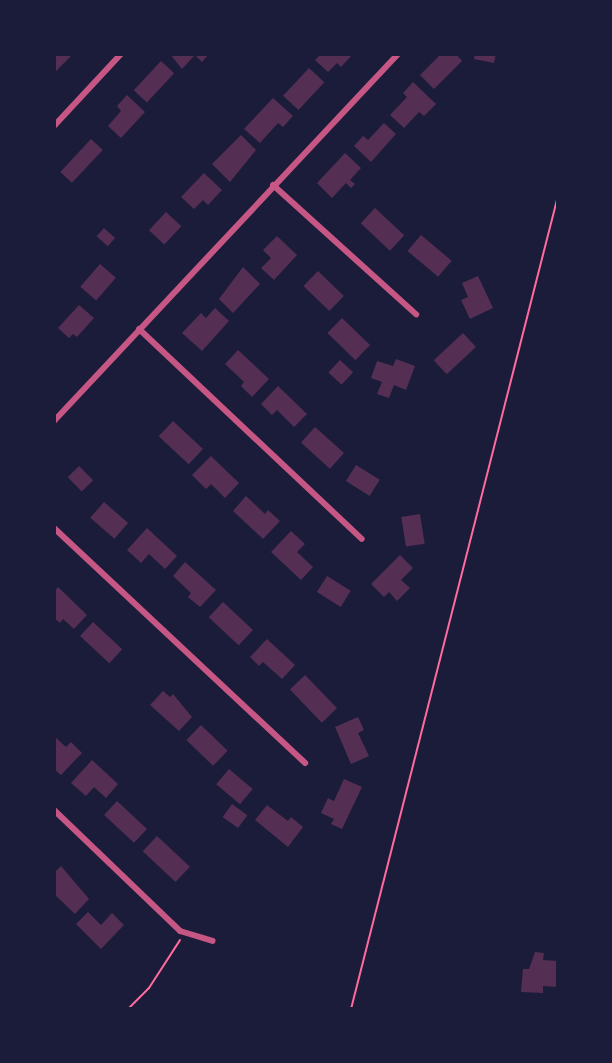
<!DOCTYPE html>
<style>
body{margin:0}
#map{position:relative;width:612px;height:1063px;overflow:hidden;background:#1b1b3a;font-family:"Sofia Sans Condensed",sans-serif}
div>[style]{position:absolute}
.building>*{inset:0;background:#542f53;transform-origin:0 0}
.path>*{height:2px;margin:-1px;padding:0 1px;transform-origin:1px;border-radius:1px;background:#ff6b9d}
.minor>*{height:6px;margin:-3px;padding:0 3px;transform-origin:3px;border-radius:3px;background:#c65784}
span{translate:-50% -50%;white-space:nowrap;text-align:center;line-height:1.15;-webkit-text-stroke:6px #1b1b3a;paint-order:stroke}
.frame{position:absolute;inset:0;border:56px solid #1b1b3a;pointer-events:none}
</style>
<div id="map">
<div class="building">
<i style="clip-path:polygon(54px 54px,73px 54px,54px 73px)"></i>
<i style="clip-path:polygon(170px 54px,209px 54px,202px 62px,195px 55px,182px 69px)"></i>
<i style="clip-path:polygon(321px 54px,353px 54px,341px 67px,337px 63px,328px 72px,315px 60px)"></i>
<i style="clip-path:polygon(441px 54px,456px 54px,462px 61px,434px 89px,420px 75px)"></i>
<i style="clip-path:polygon(475px 54px,496px 54px,494px 63px,474px 59px)"></i>
<i style="left:161px;top:61px;width:18px;height:40px;rotate:43deg"></i>
<i style="left:309px;top:68px;width:21px;height:38px;rotate:43deg"></i>
<i style="clip-path:polygon(413px 82px,436px 104px,424px 116px,419px 112px,404px 128px,390px 115px,407px 97px,403px 93px)"></i>
<i style="clip-path:polygon(127px 95px,145px 112px,121px 138px,108px 126px,121px 111px,117px 106px)"></i>
<i style="clip-path:polygon(273px 98px,293px 116px,283px 127px,278px 123px,260px 143px,244px 129px)"></i>
<i style="clip-path:polygon(384px 123px,396px 134px,371px 162px,354px 146px,363px 136px,368px 140px)"></i>
<i style="clip-path:polygon(241px 135px,256px 150px,230px 182px,212px 164px)"></i>
<i style="left:91px;top:139px;width:16px;height:45px;rotate:43deg"></i>
<i style="clip-path:polygon(345px 153px,361px 168px,350px 180px,355px 184px,351px 188px,346px 183px,332px 198px,317px 183px)"></i>
<i style="clip-path:polygon(204px 173px,222px 190px,208px 205px,203px 200px,194px 209px,181px 197px)"></i>
<i style="left:375px;top:208px;width:40px;height:21px;rotate:43deg"></i>
<i style="left:166px;top:212px;width:21px;height:25px;rotate:43deg"></i>
<i style="left:104px;top:228px;width:15px;height:11px;rotate:42deg"></i>
<i style="left:421px;top:235px;width:40px;height:21px;rotate:40deg"></i>
<i style="clip-path:polygon(277px 236px,297px 255px,274px 280px,261px 268px,271px 258px,263px 250px)"></i>
<i style="left:100px;top:264px;width:21px;height:30px;rotate:41deg"></i>
<i style="clip-path:polygon(243px 267px,260px 284px,233px 313px,219px 299px)"></i>
<i style="left:318px;top:271px;width:36px;height:21px;rotate:44deg"></i>
<i style="clip-path:polygon(478px 276px,493px 308px,470px 319px,461px 300px,468px 297px,462px 283px)"></i>
<i style="clip-path:polygon(79px 305px,94px 318px,77px 337px,73px 334px,69px 338px,58px 328px)"></i>
<i style="clip-path:polygon(215px 308px,229px 321px,202px 351px,182px 333px,201px 313px,206px 318px)"></i>
<i style="left:342px;top:318px;width:39px;height:21px;rotate:44deg"></i>
<i style="left:463px;top:333px;width:19px;height:40px;rotate:47deg"></i>
<i style="clip-path:polygon(238px 350px,269px 379px,252px 397px,241px 386px,244px 382px,225px 364px)"></i>
<i style="clip-path:polygon(396px 359px,415px 366px,406px 390px,394px 385px,389px 398px,377px 394px,382px 382px,371px 378px,377px 361px,393px 366px)"></i>
<i style="left:340px;top:360px;width:18px;height:17px;rotate:43deg"></i>
<i style="clip-path:polygon(278px 386px,307px 414px,294px 427px,277px 410px,272px 415px,261px 404px)"></i>
<i style="left:173px;top:421px;width:41px;height:21px;rotate:43deg"></i>
<i style="left:315px;top:427px;width:39px;height:21px;rotate:42deg"></i>
<i style="clip-path:polygon(211px 456px,239px 483px,225px 498px,211px 484px,206px 489px,192px 475px)"></i>
<i style="left:356px;top:465px;width:28px;height:19px;rotate:32deg"></i>
<i style="left:79px;top:466px;width:20px;height:16px;rotate:45deg"></i>
<i style="clip-path:polygon(246px 496px,265px 514px,268px 510px,280px 521px,263px 539px,233px 511px)"></i>
<i style="left:104px;top:502px;width:32px;height:21px;rotate:41deg"></i>
<i style="left:420px;top:514px;width:30px;height:19px;rotate:81deg"></i>
<i style="clip-path:polygon(147px 528px,177px 556px,165px 569px,149px 554px,141px 563px,127px 550px)"></i>
<i style="clip-path:polygon(291px 531px,305px 544px,297px 552px,313px 567px,301px 580px,271px 552px)"></i>
<i style="clip-path:polygon(400px 555px,413px 568px,401px 580px,410px 588px,397px 601px,389px 592px,384px 597px,371px 584px)"></i>
<i style="clip-path:polygon(185px 562px,216px 590px,200px 607px,188px 597px,191px 593px,173px 576px)"></i>
<i style="left:327px;top:576px;width:28px;height:19px;rotate:32deg"></i>
<i style="clip-path:polygon(58px 587px,87px 615px,74px 629px,63px 619px,60px 623px,54px 618px,54px 592px)"></i>
<i style="left:223px;top:602px;width:41px;height:21px;rotate:43deg"></i>
<i style="left:93px;top:622px;width:40px;height:19px;rotate:43deg"></i>
<i style="clip-path:polygon(267px 639px,295px 665px,282px 679px,263px 662px,259px 666px,250px 657px)"></i>
<i style="left:305px;top:675px;width:46px;height:21px;rotate:46deg"></i>
<i style="clip-path:polygon(163px 691px,170px 697px,173px 694px,192px 717px,179px 731px,150px 705px)"></i>
<i style="clip-path:polygon(358px 717px,364px 730px,358px 733px,369px 756px,351px 764px,335px 727px)"></i>
<i style="left:201px;top:725px;width:37px;height:21px;rotate:44deg"></i>
<i style="clip-path:polygon(54px 736px,66px 747px,71px 742px,82px 753px,61px 775px,54px 769px)"></i>
<i style="clip-path:polygon(92px 760px,118px 784px,106px 798px,94px 787px,86px 796px,71px 783px)"></i>
<i style="left:229px;top:769px;width:31px;height:20px;rotate:40deg"></i>
<i style="clip-path:polygon(344px 779px,362px 787px,342px 829px,331px 824px,334px 819px,321px 813px,328px 798px,334px 801px)"></i>
<i style="left:117px;top:801px;width:41px;height:19px;rotate:43deg"></i>
<i style="left:232px;top:804px;width:19px;height:16px;rotate:36deg"></i>
<i style="clip-path:polygon(267px 805px,288px 821px,291px 817px,303px 827px,288px 847px,255px 820px)"></i>
<i style="left:157px;top:836px;width:45px;height:21px;rotate:43deg"></i>
<i style="clip-path:polygon(61px 866px,89px 899px,75px 914px,54px 894px,54px 873px)"></i>
<i style="clip-path:polygon(88px 912px,101px 925px,112px 913px,124px 925px,101px 949px,76px 924px)"></i>
<i style="clip-path:polygon(535px 952px,544px 953px,543px 960px,558px 961px,558px 987px,543px 986px,543px 993px,521px 992px,523px 969px,529px 969px)"></i>
</div>
<div class="path">
<i style="left:128px;top:1009px;width:30px;rotate:-45deg"></i>
<i style="left:149px;top:988px;width:57px;rotate:-57.1deg"></i>
<i style="left:351px;top:1009px;width:839px;rotate:-75.72deg"></i>
</div>
<div class="minor">
<i style="left:54px;top:126px;width:98px;rotate:-47.1deg"></i>
<i style="left:273px;top:185px;width:193px;rotate:42.1deg"></i>
<i style="left:139px;top:329px;width:306px;rotate:43.3deg"></i>
<i style="left:54px;top:421px;width:503px;rotate:-46.85deg"></i>
<i style="left:54px;top:528px;width:344px;rotate:43.1deg"></i>
<i style="left:54px;top:810px;width:175px;rotate:43.8deg"></i>
<i style="left:180px;top:931px;width:34px;rotate:17deg"></i>
</div>
<div class="frame"></div>
</div>
